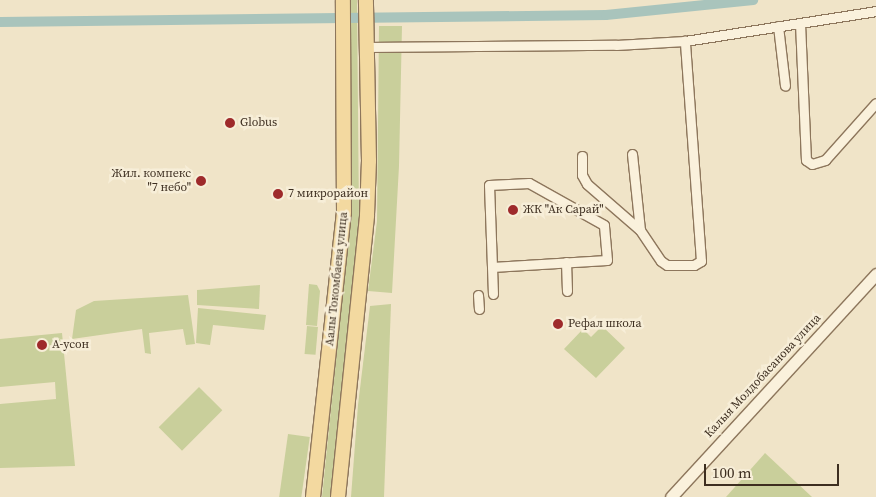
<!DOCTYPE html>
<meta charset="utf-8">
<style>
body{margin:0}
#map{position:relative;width:876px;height:497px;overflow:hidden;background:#f0e4c8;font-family:"Source Serif 4",serif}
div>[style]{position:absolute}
.green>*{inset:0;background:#c9cf9b;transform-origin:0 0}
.canal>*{height:10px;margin:-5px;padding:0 5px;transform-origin:5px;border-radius:5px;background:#a9c4bc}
.roads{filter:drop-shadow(1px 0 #8d765c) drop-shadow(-1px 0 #8d765c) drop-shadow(0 1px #8d765c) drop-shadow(0 -1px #8d765c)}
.street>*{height:9px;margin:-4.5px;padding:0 4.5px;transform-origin:4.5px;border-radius:4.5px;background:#faf1dc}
.secondary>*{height:11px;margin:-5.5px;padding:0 5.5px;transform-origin:5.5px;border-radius:5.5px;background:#faf1dc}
.primary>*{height:14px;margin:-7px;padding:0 7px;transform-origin:7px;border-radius:7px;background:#f3d9a0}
.dots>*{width:14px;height:14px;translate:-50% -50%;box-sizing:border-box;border:2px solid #f7eed8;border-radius:50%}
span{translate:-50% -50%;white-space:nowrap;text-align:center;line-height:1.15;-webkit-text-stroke:5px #f7eed8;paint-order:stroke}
.poi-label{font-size:12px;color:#3d2e20}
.left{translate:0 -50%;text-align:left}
.right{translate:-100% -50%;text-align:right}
.street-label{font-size:12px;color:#3d2e20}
.scale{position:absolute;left:704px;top:464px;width:135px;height:22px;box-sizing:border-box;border:2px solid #3d2e20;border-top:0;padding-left:6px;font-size:15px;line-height:18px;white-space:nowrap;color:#3d2e20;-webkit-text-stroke:4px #f7eed8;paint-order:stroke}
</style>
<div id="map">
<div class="green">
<i style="clip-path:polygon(350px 0,357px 0,359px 218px,330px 497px,322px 497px,351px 214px)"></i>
<i style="clip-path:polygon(379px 26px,402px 26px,399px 166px,392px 293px,368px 291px,377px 221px)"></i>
<i style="clip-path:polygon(309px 284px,317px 285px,320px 291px,317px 326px,306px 325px)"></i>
<i style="clip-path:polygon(260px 285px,259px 309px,197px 305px,197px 290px)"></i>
<i style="clip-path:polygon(188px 295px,195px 344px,186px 345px,183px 329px,149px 333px,151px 354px,145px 353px,142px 329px,72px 339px,76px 310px,94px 301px)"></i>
<i style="clip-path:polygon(391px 304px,384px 497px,351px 497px,358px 405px,370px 306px)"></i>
<i style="clip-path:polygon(198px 308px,266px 315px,264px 330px,213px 325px,210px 345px,196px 343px)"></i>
<i style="left:307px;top:326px;width:11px;height:28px;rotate:5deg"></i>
<i style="clip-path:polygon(602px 326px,625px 348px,596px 378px,564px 349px,583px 329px,591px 337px)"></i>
<i style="clip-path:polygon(62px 333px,75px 466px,0 468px,0 404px,56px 399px,55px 382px,0 387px,0 339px)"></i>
<i style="left:199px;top:387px;width:33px;height:57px;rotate:45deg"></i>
<i style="left:288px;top:434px;width:22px;height:64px;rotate:8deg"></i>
<i style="clip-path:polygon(765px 453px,812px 497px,726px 497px)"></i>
</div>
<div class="canal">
<i style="left:0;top:22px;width:606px;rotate:-0.66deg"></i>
<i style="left:606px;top:15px;width:148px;rotate:-5.8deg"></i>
</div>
<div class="roads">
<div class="street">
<i style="left:800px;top:23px;width:137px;rotate:87.5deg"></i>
<i style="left:806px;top:160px;width:7px;rotate:34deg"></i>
<i style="left:812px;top:164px;width:14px;rotate:-17deg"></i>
<i style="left:825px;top:160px;width:76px;rotate:-48.2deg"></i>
<i style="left:778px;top:26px;width:60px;rotate:83.3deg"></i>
<i style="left:366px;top:47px;width:250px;rotate:-0.5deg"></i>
<i style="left:616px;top:45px;width:69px;rotate:-3.3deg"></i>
<i style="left:685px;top:41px;width:193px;rotate:-8.9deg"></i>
<i style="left:632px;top:154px;width:76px;rotate:84deg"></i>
<i style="left:582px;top:156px;width:19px;rotate:90deg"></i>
<i style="left:582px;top:175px;width:10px;rotate:61deg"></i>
<i style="left:587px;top:184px;width:70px;rotate:41deg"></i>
<i style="left:640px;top:230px;width:37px;rotate:56deg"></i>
<i style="left:661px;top:261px;width:7px;rotate:34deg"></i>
<i style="left:667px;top:265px;width:27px"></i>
<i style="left:694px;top:265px;width:8px;rotate:-30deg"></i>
<i style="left:701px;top:261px;width:221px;rotate:-94.2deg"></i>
<i style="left:566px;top:262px;width:29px;rotate:88deg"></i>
<i style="left:492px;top:267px;width:115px;rotate:-3.5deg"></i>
<i style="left:607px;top:260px;width:35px;rotate:-95deg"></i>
<i style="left:604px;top:225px;width:86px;rotate:-150.8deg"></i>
<i style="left:529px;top:183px;width:40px;rotate:177.1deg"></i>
<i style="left:489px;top:185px;width:109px;rotate:87.9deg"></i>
<i style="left:478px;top:295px;width:14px;rotate:86deg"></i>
</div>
<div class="secondary">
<i style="left:671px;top:497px;width:303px;rotate:-47.4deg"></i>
</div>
<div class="primary">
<i style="left:313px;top:497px;width:286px;rotate:-83.8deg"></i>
<i style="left:344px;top:213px;width:213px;rotate:-90.3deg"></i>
<i style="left:338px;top:497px;width:283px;rotate:-84.1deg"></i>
<i style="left:367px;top:215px;width:54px;rotate:-87.9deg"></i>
<i style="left:369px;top:161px;width:161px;rotate:-91.1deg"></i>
</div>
</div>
<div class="dots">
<i style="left:230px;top:123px;background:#9e2a2b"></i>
<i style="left:201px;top:181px;background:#9e2a2b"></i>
<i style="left:278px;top:194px;background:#9e2a2b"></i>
<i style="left:513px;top:210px;background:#9e2a2b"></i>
<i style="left:558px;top:324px;background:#9e2a2b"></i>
<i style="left:42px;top:345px;background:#9e2a2b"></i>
</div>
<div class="poi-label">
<span class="left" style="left:240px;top:123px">Globus</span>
<span class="right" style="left:191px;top:181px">Жил. компекс<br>"7 небо"</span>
<span class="left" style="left:288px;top:194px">7 микрорайон</span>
<span class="left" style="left:523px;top:210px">ЖК "Ак Сарай"</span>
<span class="left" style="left:568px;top:324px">Рефал школа</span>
<span class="left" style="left:52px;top:345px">А-усон</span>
</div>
<div class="street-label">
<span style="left:337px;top:279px;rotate:-84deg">Аалы Токомбаева улица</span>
<span style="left:763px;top:376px;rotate:-47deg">Калыя Молдобасанова улица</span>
</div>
<div class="scale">100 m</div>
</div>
